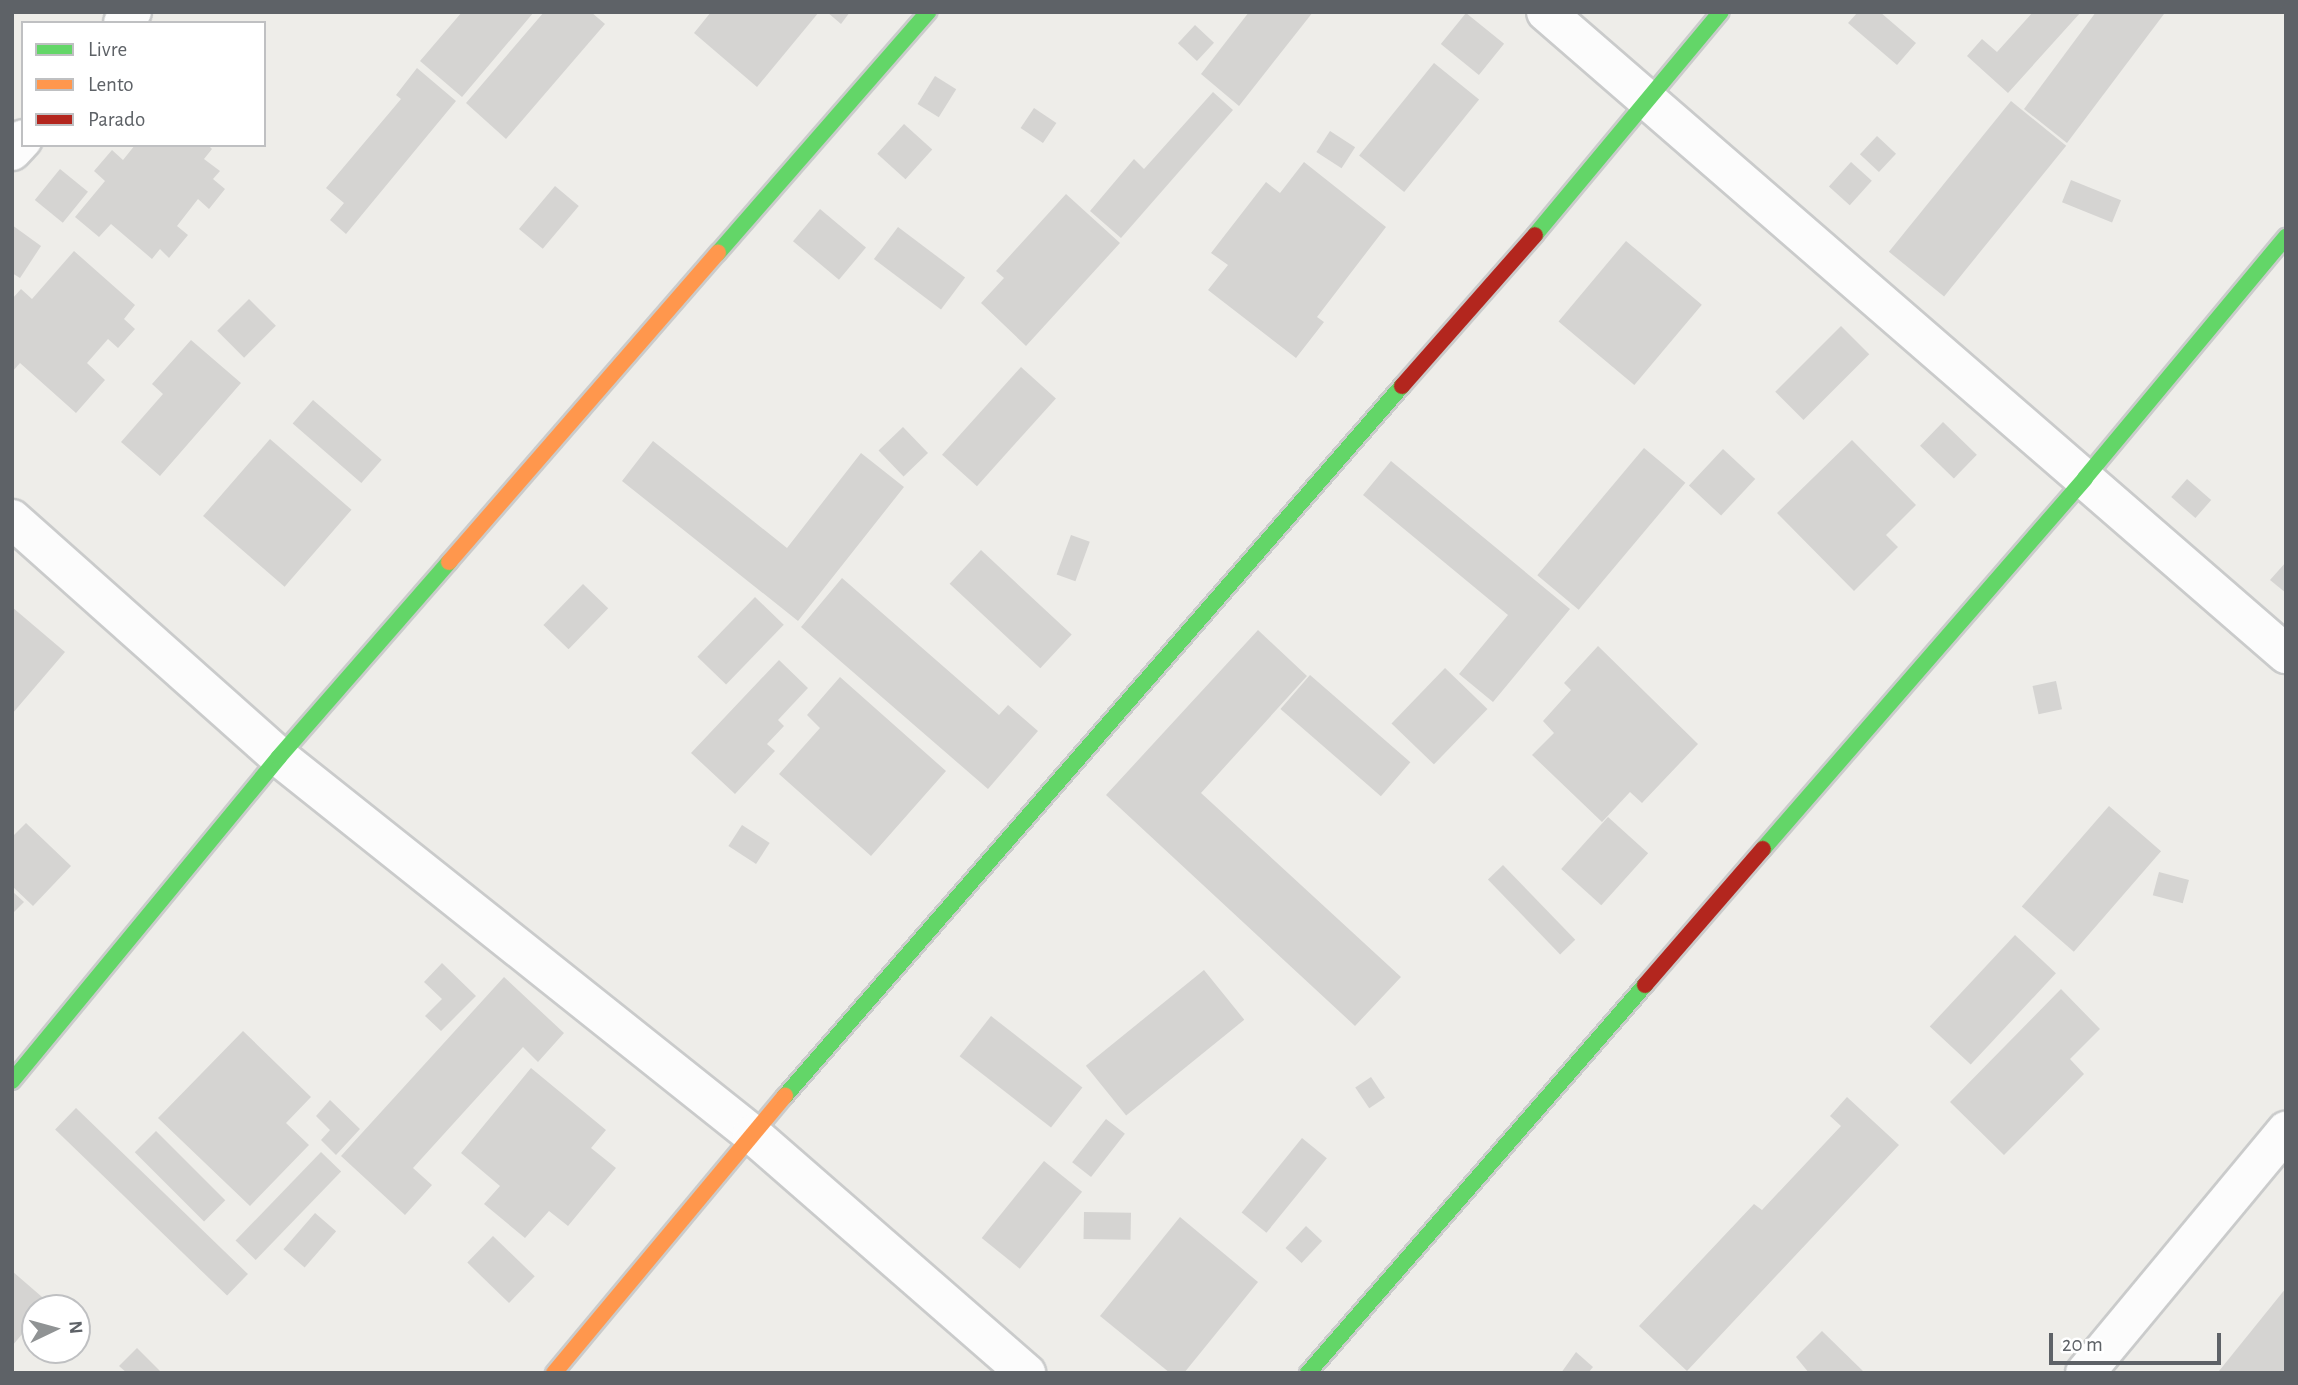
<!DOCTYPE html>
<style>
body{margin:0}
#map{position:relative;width:2298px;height:1385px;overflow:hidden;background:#eeede9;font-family:"Alegreya Sans",sans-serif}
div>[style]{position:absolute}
.building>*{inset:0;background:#d5d4d2;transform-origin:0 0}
.roads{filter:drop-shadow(2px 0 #cacbcb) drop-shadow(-2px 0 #cacbcb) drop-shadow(0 2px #cacbcb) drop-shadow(0 -2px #cacbcb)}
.street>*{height:38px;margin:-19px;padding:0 19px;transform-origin:19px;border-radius:19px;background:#fcfcfc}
.fast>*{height:16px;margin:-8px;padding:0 8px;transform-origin:8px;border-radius:8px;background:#63d668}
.slow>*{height:16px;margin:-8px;padding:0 8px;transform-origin:8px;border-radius:8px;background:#ff974d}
.jam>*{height:16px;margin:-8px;padding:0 8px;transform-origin:8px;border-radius:8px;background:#b3261e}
span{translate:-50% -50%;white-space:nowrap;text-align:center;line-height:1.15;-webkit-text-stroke:5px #fff;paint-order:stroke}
.frame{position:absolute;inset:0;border:14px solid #5e6267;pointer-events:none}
.legend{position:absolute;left:21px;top:21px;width:245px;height:126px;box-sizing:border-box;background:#fff;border:2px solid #bfc0c2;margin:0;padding:9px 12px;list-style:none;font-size:21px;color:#5e6267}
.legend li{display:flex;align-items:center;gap:14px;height:35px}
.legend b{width:35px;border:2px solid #bfc0c2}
.north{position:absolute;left:21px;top:1294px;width:70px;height:70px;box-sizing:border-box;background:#fff;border:2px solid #bfc0c2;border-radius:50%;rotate:85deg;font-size:19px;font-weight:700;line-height:28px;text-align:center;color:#5e6267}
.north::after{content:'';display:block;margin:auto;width:24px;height:32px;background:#909394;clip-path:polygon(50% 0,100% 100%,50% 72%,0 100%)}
.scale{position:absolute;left:2049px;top:1333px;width:172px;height:32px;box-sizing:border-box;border:4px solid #5e6267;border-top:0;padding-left:9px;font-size:21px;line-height:24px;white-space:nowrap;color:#5e6267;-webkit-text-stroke:5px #fff;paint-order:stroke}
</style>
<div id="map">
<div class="building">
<i style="clip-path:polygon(462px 12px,534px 12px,462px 97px,420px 61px)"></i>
<i style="clip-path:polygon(544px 12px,591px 12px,605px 24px,506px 139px,466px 103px)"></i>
<i style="clip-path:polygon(711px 12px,819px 12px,757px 87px,694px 33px)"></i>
<i style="clip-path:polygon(827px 12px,850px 12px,841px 24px)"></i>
<i style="clip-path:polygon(1249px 12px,1313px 12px,1239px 106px,1201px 74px)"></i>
<i style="clip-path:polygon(1858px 12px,1880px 12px,1916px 43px,1897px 65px,1848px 23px)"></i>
<i style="clip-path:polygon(2033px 12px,2081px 12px,2008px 93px,1967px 56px,1982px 39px,1997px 52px)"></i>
<i style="clip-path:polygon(2096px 12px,2164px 14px,2067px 143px,2024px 109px)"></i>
<i style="left:1466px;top:13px;width:49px;height:40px;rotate:39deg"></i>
<i style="left:1195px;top:25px;width:26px;height:25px;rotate:43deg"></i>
<i style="left:1434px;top:63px;width:58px;height:119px;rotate:39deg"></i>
<i style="clip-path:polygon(417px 68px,456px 101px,346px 234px,330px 220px,344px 203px,326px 188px,401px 99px,396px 95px)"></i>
<i style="left:935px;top:76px;width:25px;height:33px;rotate:32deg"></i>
<i style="clip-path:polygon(1213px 92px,1233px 110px,1121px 238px,1090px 211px,1134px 159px,1144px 169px)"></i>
<i style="left:2011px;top:101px;width:71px;height:194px;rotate:39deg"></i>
<i style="left:1034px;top:108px;width:27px;height:24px;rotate:34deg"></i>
<i style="left:904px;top:124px;width:38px;height:40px;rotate:42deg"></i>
<i style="left:1330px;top:131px;width:30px;height:25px;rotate:33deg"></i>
<i style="left:1877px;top:136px;width:26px;height:25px;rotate:43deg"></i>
<i style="clip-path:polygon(135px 145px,208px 145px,212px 149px,204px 159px,220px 171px,213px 179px,225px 189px,209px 209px,198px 199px,177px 226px,188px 235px,169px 258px,160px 249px,152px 259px,111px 224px,99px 237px,75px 217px,105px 181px,94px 171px,112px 150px,123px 160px)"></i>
<i style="clip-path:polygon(1304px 162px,1386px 227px,1317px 317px,1324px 322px,1296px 358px,1208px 290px,1228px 265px,1211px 253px,1266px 182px,1280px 193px)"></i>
<i style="left:1851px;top:162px;width:28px;height:33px;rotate:42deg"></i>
<i style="left:60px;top:169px;width:36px;height:40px;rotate:39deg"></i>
<i style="left:2071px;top:180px;width:54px;height:24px;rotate:22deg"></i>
<i style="left:555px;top:186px;width:31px;height:56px;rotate:40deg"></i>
<i style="clip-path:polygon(1066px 194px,1120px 243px,1026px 346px,981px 303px,1004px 278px,996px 271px)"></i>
<i style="left:820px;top:209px;width:60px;height:42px;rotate:40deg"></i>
<i style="clip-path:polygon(12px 225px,41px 246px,20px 278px,12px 273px)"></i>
<i style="left:898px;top:227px;width:84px;height:40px;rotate:37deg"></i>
<i style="left:1626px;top:241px;width:99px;height:105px;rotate:40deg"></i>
<i style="clip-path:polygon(74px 251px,135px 305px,124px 319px,135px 329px,118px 348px,108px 339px,87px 363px,105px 380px,76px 413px,20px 363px,12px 372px,12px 299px,21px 289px,32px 299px)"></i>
<i style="left:249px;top:299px;width:38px;height:45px;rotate:45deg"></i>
<i style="left:1841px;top:326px;width:40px;height:93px;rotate:45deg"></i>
<i style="clip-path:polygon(191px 340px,241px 383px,160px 476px,121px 442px,163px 394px,152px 384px)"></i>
<i style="left:1021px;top:367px;width:47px;height:118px;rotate:42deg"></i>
<i style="left:313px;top:400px;width:91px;height:31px;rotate:41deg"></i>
<i style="left:1943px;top:422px;width:47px;height:33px;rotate:44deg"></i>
<i style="left:903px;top:427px;width:36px;height:34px;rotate:46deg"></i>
<i style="left:270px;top:439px;width:108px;height:102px;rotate:41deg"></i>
<i style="clip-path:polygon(1852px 440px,1916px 505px,1886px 535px,1898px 547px,1854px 591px,1777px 513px)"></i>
<i style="clip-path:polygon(653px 441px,787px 548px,861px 453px,904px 487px,798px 621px,622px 481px)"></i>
<i style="left:1644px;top:448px;width:54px;height:166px;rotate:40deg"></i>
<i style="left:1723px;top:449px;width:44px;height:50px;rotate:43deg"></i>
<i style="clip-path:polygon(1391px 461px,1570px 609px,1493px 702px,1459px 674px,1508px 615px,1363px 495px)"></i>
<i style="left:2187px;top:479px;width:32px;height:24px;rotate:41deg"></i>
<i style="left:1071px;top:535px;width:20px;height:42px;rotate:20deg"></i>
<i style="left:981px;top:550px;width:124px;height:46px;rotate:43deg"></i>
<i style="clip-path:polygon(2286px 562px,2286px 593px,2270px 580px)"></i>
<i style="clip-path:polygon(842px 578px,999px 715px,1008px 705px,1038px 731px,988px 789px,801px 627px)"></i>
<i style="left:583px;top:584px;width:35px;height:57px;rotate:44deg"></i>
<i style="left:755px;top:597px;width:40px;height:83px;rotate:44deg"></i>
<i style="clip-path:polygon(12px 607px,65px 652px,12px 714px)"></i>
<i style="clip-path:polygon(1258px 630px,1307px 676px,1201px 793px,1401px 977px,1355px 1026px,1106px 795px)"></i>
<i style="clip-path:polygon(1598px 646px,1698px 744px,1642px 803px,1630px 792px,1602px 822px,1532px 755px,1554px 733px,1543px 721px,1571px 690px,1564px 683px)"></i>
<i style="clip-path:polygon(779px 660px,808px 688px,778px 720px,784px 726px,767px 744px,775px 751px,735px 794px,691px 753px)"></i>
<i style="left:1445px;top:668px;width:59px;height:77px;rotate:44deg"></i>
<i style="left:1310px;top:675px;width:133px;height:45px;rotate:41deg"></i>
<i style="clip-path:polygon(840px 677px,946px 771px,871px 856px,779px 774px,820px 728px,807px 715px)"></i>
<i style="left:2056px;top:681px;width:29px;height:24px;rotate:78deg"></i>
<i style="left:2109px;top:806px;width:69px;height:133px;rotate:41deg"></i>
<i style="left:1608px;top:817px;width:54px;height:70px;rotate:42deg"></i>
<i style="clip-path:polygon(26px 823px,71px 866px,33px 906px,12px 886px,12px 837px)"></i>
<i style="left:742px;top:825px;width:33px;height:25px;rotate:33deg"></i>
<i style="left:1503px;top:865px;width:104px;height:21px;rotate:46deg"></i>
<i style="left:2159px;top:872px;width:31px;height:24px;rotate:15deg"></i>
<i style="clip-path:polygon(12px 891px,24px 902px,12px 914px)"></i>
<i style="left:2015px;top:935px;width:56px;height:125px;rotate:43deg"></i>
<i style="clip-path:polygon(442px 963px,476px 996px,441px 1031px,425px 1016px,442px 999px,424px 982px)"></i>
<i style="left:1204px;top:970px;width:64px;height:152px;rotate:51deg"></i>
<i style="clip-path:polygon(504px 977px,564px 1033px,538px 1062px,523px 1047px,413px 1168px,432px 1185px,405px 1215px,341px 1156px)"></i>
<i style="clip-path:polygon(2061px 989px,2100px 1029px,2070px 1059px,2084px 1074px,2004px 1155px,1950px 1102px)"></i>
<i style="left:991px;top:1016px;width:116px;height:51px;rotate:38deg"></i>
<i style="clip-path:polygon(243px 1031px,311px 1097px,286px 1123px,309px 1145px,250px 1206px,158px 1118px)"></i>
<i style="clip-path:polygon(531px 1068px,606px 1130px,591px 1148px,616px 1168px,568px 1226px,549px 1211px,525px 1238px,484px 1204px,500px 1186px,461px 1153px)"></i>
<i style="left:1371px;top:1077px;width:25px;height:19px;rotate:56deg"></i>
<i style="clip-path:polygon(1847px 1097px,1899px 1145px,1687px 1371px,1639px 1326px,1754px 1204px,1762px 1210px,1841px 1126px,1830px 1116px)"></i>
<i style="clip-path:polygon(330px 1100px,360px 1129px,336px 1155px,321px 1140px,330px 1130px,316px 1116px)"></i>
<i style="left:76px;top:1108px;width:239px;height:30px;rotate:44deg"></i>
<i style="left:1106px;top:1119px;width:24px;height:55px;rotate:38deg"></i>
<i style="left:156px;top:1131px;width:98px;height:30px;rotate:45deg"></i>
<i style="left:1302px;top:1138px;width:32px;height:96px;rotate:39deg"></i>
<i style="left:321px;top:1152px;width:28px;height:123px;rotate:44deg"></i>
<i style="left:1044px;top:1161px;width:49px;height:99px;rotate:39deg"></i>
<i style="left:1084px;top:1212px;width:47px;height:27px;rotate:1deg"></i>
<i style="left:315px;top:1213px;width:28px;height:48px;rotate:41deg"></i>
<i style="clip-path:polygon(1180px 1217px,1258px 1282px,1184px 1373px,1170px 1373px,1100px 1316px)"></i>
<i style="left:1306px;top:1226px;width:22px;height:30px;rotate:43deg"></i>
<i style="left:493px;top:1236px;width:58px;height:37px;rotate:44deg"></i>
<i style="clip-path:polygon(12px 1271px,49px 1303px,35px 1308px,35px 1319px,12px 1346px)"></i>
<i style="clip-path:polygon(2286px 1288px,2286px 1373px,2222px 1373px,2219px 1371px)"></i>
<i style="clip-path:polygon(1822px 1331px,1865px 1373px,1809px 1373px,1796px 1357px)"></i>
<i style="clip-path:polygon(137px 1348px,162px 1373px,127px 1373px,119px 1366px)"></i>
<i style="clip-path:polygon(1576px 1352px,1593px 1367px,1588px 1373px,1561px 1373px)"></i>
</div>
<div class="roads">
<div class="street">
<i style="left:1546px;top:12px;width:980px;rotate:40.94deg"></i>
<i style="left:123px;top:23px;width:14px;rotate:-51deg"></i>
<i style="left:12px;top:151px;width:16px;rotate:-47deg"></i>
<i style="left:12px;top:519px;width:358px;rotate:41.7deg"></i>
<i style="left:279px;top:757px;width:605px;rotate:38.56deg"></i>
<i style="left:752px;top:1134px;width:364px;rotate:41.1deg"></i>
<i style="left:2085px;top:1373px;width:315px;rotate:-50.3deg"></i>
</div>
<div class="fast">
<i style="left:1535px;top:235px;width:290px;rotate:-50.2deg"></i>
<i style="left:718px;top:253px;width:320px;rotate:-48.9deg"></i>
<i style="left:1763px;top:849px;width:491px;rotate:-49deg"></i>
<i style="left:2085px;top:478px;width:314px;rotate:-50.2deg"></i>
<i style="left:12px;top:1081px;width:420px;rotate:-50.5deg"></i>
<i style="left:279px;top:757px;width:259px;rotate:-48.9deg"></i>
<i style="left:785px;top:1096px;width:941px;rotate:-49.01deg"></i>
<i style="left:1308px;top:1373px;width:514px;rotate:-49.02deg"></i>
</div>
<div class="slow">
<i style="left:449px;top:562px;width:410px;rotate:-49deg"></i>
<i style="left:554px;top:1373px;width:361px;rotate:-50.2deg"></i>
</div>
<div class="jam">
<i style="left:1402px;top:386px;width:201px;rotate:-48.6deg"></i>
<i style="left:1645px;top:985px;width:180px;rotate:-49.1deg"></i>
</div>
</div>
<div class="frame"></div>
<ul class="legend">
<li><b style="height:9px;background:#63d668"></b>Livre</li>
<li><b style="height:9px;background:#ff974d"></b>Lento</li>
<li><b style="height:9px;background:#b3261e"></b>Parado</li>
</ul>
<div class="north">N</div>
<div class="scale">20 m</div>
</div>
